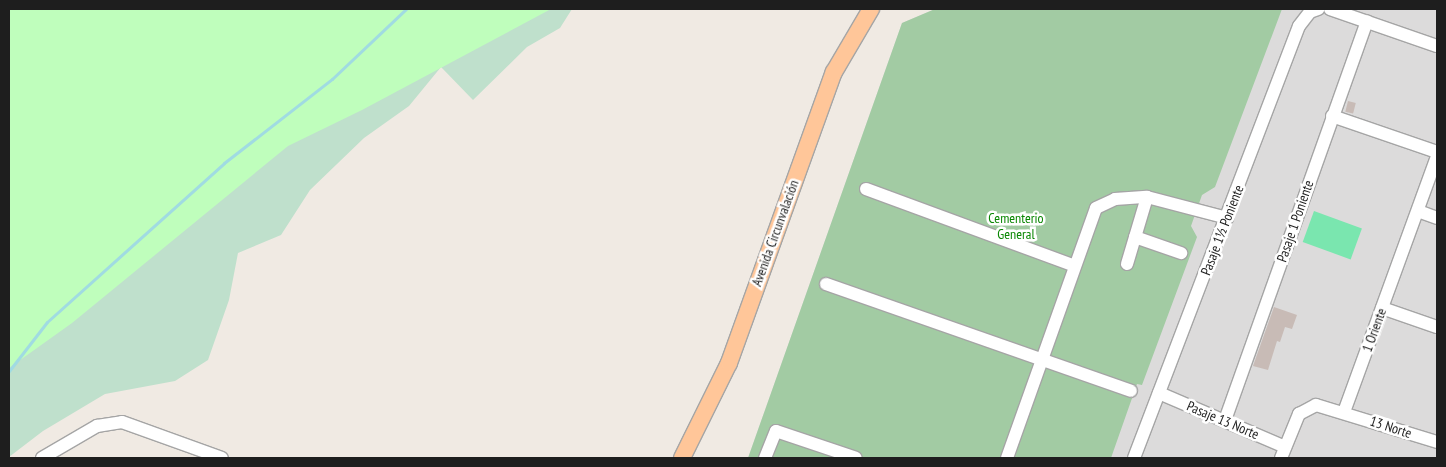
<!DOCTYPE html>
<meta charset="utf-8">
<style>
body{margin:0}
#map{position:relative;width:1446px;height:467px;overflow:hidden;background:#f0eae3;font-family:"PT Sans Narrow",sans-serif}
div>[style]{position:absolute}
.residential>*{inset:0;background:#dcdbdb}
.wetland>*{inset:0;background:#bfe0cc}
.cemetery>*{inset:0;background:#a2cba3}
.park>*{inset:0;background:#bffebc}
.pitch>*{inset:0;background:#7ae6af;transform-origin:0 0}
.stream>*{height:3px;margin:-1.5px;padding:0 1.5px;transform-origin:1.5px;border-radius:1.5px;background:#a0dbe2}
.building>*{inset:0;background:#c8bbb6;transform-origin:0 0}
.roads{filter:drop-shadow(1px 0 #a5a5a5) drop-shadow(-1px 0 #a5a5a5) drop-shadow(0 1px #a5a5a5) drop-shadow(0 -1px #a5a5a5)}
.minor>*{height:12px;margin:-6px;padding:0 6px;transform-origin:6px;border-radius:6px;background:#fff}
.major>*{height:16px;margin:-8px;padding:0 8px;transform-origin:8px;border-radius:8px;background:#ffc699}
span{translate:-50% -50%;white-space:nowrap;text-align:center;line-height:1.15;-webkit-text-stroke:5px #fff;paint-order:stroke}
.park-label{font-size:14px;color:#088602}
.street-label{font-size:14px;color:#1e1e1e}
.frame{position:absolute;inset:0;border:10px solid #1e1e1e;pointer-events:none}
</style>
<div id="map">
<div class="residential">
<i style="clip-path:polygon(935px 9px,1437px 9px,1437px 458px,748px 458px,902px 23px)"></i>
</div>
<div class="wetland">
<i style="clip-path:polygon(384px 9px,572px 9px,560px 28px,527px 47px,473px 100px,441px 67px,409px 106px,364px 138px,310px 190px,281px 235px,238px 253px,229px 300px,208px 360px,175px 381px,105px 394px,43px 431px,9px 457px,9px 313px)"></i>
</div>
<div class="cemetery">
<i style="clip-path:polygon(935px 9px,1282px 9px,1215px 187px,1202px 195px,1191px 226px,1197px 237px,1142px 385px,1137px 384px,1111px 458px,748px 458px,902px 23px)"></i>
</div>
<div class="park">
<i style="clip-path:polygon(9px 9px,551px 9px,362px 110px,288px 146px,72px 323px,9px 368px)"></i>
</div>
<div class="pitch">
<i style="left:1314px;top:211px;width:51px;height:33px;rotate:20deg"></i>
</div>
<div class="stream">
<i style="left:9px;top:371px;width:62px;rotate:-52.2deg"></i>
<i style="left:47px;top:322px;width:238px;rotate:-41.9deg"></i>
<i style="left:224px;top:163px;width:137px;rotate:-37.9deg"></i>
<i style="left:332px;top:79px;width:102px;rotate:-43.4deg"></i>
</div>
<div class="building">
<i style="left:1348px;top:101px;width:8px;height:11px;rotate:14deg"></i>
<i style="clip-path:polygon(1274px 307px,1297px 315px,1292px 329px,1285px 327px,1280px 342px,1277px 341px,1268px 370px,1253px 366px)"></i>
</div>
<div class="roads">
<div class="minor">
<i style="left:1330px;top:9px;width:113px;rotate:19.1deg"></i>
<i style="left:1332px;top:116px;width:111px;rotate:18.9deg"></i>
<i style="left:866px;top:189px;width:221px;rotate:20.2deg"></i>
<i style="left:1418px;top:211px;width:20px;rotate:20deg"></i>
<i style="left:1135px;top:237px;width:49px;rotate:19.2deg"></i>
<i style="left:1127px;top:264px;width:70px;rotate:-73.4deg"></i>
<i style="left:826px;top:284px;width:323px;rotate:19.3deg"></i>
<i style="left:1382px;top:308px;width:58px;rotate:19.1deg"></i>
<i style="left:1159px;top:393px;width:137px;rotate:23.2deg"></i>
<i style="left:1344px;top:412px;width:271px;rotate:-70deg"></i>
<i style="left:1225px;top:420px;width:423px;rotate:-70.4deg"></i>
<i style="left:42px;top:458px;width:64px;rotate:-30.2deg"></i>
<i style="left:97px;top:426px;width:25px;rotate:-9deg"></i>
<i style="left:122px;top:422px;width:106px;rotate:19.8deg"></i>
<i style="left:765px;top:458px;width:29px;rotate:-68deg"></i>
<i style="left:776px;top:431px;width:84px;rotate:18.6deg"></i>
<i style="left:1007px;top:458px;width:265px;rotate:-70.4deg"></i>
<i style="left:1096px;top:208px;width:21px;rotate:-25deg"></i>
<i style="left:1115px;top:199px;width:32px;rotate:-4deg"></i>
<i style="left:1147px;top:197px;width:83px;rotate:14.7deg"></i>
<i style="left:1134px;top:458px;width:462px;rotate:-69.1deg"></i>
<i style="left:1299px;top:26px;width:18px;rotate:-52deg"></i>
<i style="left:1310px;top:12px;width:9px;rotate:-21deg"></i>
<i style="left:1281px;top:458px;width:48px;rotate:-67.8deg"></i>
<i style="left:1299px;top:414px;width:19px;rotate:-28deg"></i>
<i style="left:1316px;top:405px;width:127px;rotate:17deg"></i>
</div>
<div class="major">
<i style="left:682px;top:458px;width:106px;rotate:-63.7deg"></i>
<i style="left:729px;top:363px;width:309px;rotate:-70.2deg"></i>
<i style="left:834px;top:72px;width:73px;rotate:-59.6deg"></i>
</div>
</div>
<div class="park-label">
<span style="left:1016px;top:226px">Cementerio<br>General</span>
</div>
<div class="street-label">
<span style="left:1295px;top:221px;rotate:-71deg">Pasaje 1 Poniente</span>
<span style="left:1222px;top:230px;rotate:-69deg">Pasaje 1½ Poniente</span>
<span style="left:775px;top:233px;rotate:-70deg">Avenida Circunvalación</span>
<span style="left:1374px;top:330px;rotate:-70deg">1 Oriente</span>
<span style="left:1223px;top:420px;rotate:23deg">Pasaje 13 Norte</span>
<span style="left:1391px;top:427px;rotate:18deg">13 Norte</span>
</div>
<div class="frame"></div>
</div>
